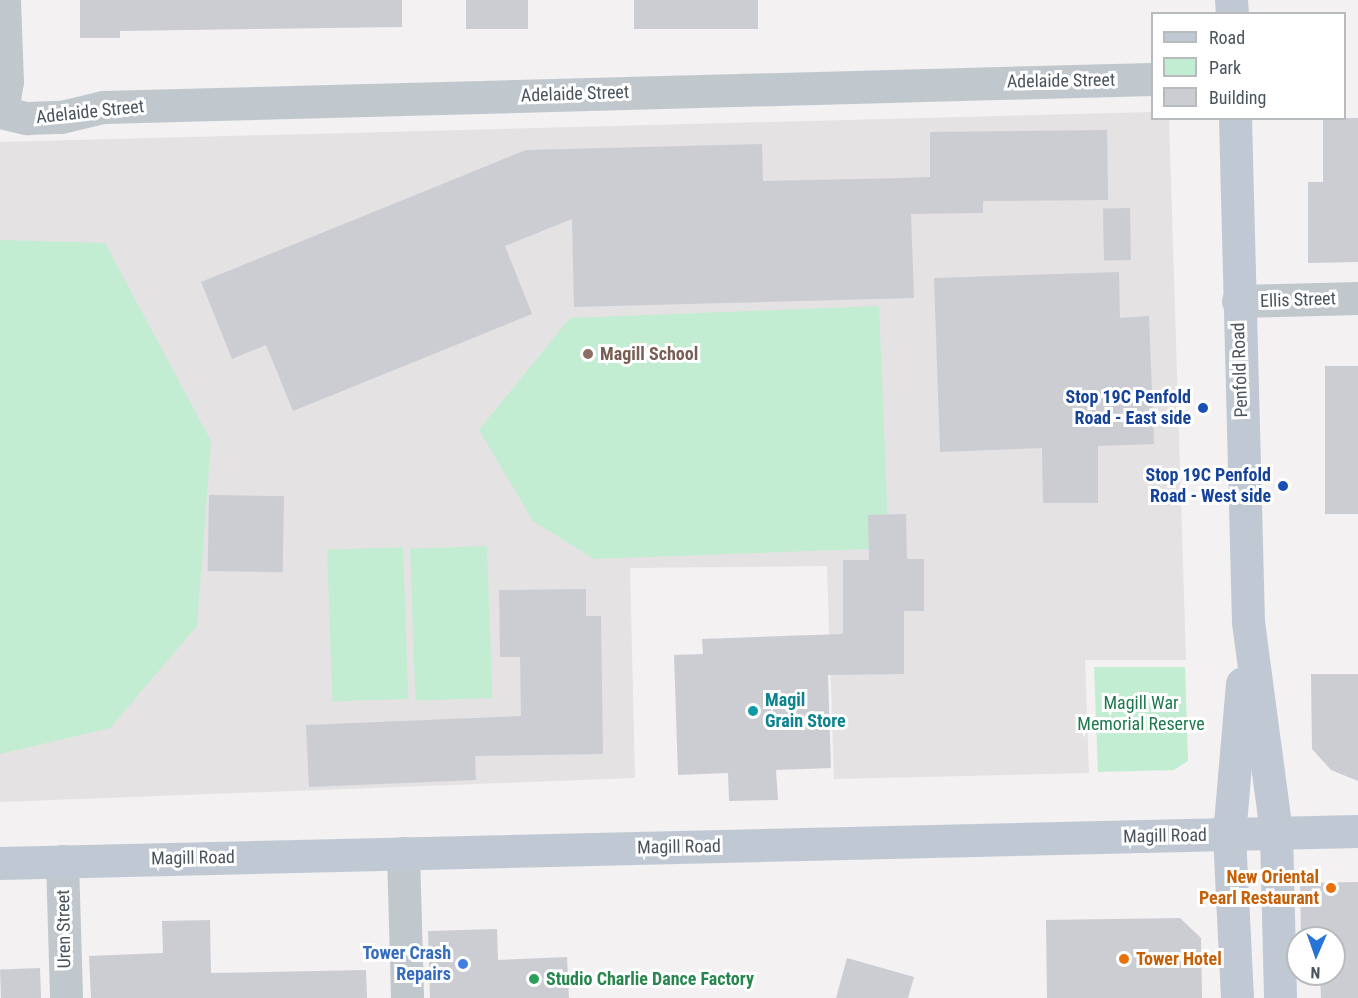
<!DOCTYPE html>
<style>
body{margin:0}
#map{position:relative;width:1358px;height:998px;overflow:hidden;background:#f3f1f1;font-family:"Roboto Condensed",sans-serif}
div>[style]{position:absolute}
.education>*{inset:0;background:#e4e2e2}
.green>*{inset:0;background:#c3edd3;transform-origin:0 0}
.building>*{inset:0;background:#cbcdd3;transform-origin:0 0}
.minor>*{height:33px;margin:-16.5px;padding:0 16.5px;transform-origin:16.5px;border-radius:16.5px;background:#c0c8ce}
.secondary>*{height:33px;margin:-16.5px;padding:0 16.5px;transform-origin:16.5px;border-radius:16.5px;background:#c0c9d3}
.dots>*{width:16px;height:16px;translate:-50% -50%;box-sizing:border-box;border:3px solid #fff;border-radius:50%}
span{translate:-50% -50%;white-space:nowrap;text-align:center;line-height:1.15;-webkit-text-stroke:6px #fff;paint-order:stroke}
.street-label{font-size:18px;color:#4a545d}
.education-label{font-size:18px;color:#785e54;font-weight:700}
.left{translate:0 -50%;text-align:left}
.transit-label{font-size:18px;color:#164399;font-weight:700}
.right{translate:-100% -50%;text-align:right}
.culture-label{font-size:18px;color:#0d838f;font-weight:700}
.park-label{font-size:18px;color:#1e7a4c}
.food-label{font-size:18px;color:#c56008;font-weight:700}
.shop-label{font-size:18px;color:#366cbe;font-weight:700}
.leisure-label{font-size:18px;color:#27864d;font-weight:700}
.legend{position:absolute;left:1151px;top:12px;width:195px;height:108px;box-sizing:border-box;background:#fff;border:2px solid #b7bbbe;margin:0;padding:8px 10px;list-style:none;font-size:18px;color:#4a545d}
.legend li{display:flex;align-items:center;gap:12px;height:30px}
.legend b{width:30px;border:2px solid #b7bbbe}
.north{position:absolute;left:1286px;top:926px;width:60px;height:60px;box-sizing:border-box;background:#fff;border:2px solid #b7bbbe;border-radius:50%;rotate:182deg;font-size:16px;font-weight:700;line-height:24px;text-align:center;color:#4a545d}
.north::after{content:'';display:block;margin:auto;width:21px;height:27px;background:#2774d7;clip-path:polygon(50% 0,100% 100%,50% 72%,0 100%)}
</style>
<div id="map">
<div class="education">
<i style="clip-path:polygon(1152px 112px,1152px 118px,1169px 119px,1186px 660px,1085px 660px,1089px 773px,834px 779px,827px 566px,630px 568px,635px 778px,0 802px,0 142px)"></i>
</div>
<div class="green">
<i style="clip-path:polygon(0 240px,105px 243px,211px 441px,197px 626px,110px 728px,0 754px)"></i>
<i style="clip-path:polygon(879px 306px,889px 548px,594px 559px,533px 521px,479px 430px,570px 318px)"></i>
<i style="left:487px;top:546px;width:152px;height:77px;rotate:88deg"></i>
<i style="left:403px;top:547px;width:152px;height:76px;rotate:88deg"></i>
<i style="clip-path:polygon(1094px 667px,1185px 667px,1188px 761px,1174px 770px,1098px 772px)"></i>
</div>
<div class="building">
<i style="clip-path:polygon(80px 0,402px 0,402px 27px,120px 31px,120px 38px,80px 38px)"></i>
<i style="left:466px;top:0;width:62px;height:29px"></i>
<i style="left:634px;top:0;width:124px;height:29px"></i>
<i style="clip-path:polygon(1323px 118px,1358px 118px,1358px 262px,1308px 263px,1308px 182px,1323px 182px)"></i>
<i style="clip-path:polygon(1107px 130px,1108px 200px,983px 201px,983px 213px,911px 214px,914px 298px,574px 307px,572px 219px,505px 246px,532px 314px,293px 411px,266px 345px,232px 359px,201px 282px,526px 150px,762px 144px,763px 181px,903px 178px,930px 177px,930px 132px)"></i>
<i style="left:1130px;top:208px;width:52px;height:27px;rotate:89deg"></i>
<i style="clip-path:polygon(1119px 272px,1120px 318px,1149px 316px,1154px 444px,1098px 446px,1098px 503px,1043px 503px,1042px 448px,940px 452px,934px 278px)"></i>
<i style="left:1358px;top:366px;width:148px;height:33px;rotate:90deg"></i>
<i style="left:209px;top:495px;width:75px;height:76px;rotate:1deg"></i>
<i style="clip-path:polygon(906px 514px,907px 559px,924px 559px,924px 611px,904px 611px,904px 674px,828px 675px,831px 768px,776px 770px,778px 800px,729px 801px,728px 773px,678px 775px,674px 655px,703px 654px,702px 639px,843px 634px,843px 560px,869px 560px,868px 515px)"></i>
<i style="clip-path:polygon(586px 589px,586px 616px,601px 616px,603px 754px,475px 756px,476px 780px,309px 787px,306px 725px,521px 716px,520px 657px,500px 657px,499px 590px)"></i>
<i style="clip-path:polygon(1311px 674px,1358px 674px,1358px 781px,1331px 770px,1312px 749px)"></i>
<i style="clip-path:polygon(1358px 882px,1358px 998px,1321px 998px,1320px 974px,1334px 974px,1334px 938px,1301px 937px,1300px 883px)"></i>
<i style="clip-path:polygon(1180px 918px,1201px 938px,1202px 998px,1047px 998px,1046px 920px)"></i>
<i style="clip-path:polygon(210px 920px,211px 973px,366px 970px,367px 998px,91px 998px,89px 956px,163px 953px,162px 921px)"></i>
<i style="clip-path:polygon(497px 929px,498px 960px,567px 957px,569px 998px,430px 998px,428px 931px)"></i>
<i style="clip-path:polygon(847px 958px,914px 977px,908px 998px,836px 998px)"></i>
<i style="left:40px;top:968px;width:30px;height:40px;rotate:88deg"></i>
</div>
<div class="minor">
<i style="left:0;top:112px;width:28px;rotate:13deg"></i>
<i style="left:27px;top:118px;width:34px;rotate:-2deg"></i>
<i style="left:61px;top:117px;width:43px;rotate:-13.4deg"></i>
<i style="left:103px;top:107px;width:1049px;rotate:-1.53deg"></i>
<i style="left:2px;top:112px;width:30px;rotate:-81deg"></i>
<i style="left:7px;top:82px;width:82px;rotate:-92.1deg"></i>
<i style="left:1238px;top:301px;width:120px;rotate:-1.4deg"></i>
<i style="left:403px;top:853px;width:145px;rotate:88.4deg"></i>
<i style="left:62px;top:861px;width:137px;rotate:88.3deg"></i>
</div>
<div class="secondary">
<i style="left:1231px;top:0;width:14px;rotate:86deg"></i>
<i style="left:1235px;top:118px;width:504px;rotate:88.52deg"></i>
<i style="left:1248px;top:622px;width:213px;rotate:82.4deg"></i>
<i style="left:1276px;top:833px;width:165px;rotate:88.6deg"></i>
<i style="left:0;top:863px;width:1358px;rotate:-1.35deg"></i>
<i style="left:1237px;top:998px;width:163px;rotate:-92.8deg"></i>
<i style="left:1229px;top:835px;width:152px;rotate:-85.1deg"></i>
</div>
<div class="dots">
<i style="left:588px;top:354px;background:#8d6e63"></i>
<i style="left:1203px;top:408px;background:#1a4fb4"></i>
<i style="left:1283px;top:486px;background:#1a4fb4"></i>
<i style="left:753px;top:711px;background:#0f9aa8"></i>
<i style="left:1331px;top:888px;background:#e8710a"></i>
<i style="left:1124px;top:959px;background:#e8710a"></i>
<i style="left:463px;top:964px;background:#3f7fe0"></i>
<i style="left:534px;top:979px;background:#2e9e5b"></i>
</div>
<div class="street-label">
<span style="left:1061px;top:81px;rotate:-1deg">Adelaide Street</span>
<span style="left:575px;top:94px;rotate:-2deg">Adelaide Street</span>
<span style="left:90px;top:112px;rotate:-6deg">Adelaide Street</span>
<span style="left:1298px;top:300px;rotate:-2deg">Ellis Street</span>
<span style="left:1240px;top:370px;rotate:-92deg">Penfold Road</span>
<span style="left:1165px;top:836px;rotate:-1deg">Magill Road</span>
<span style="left:679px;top:847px;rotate:-1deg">Magill Road</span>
<span style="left:193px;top:858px;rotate:-1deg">Magill Road</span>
<span style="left:64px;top:929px;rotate:-91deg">Uren Street</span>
</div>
<div class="education-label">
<span class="left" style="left:600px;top:354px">Magill School</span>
</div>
<div class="transit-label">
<span class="right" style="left:1191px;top:408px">Stop 19C Penfold<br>Road - East side</span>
<span class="right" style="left:1271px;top:486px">Stop 19C Penfold<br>Road - West side</span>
</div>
<div class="culture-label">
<span class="left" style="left:765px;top:711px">Magil<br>Grain Store</span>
</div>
<div class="park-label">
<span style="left:1141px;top:714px">Magill War<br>Memorial Reserve</span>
</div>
<div class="food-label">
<span class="right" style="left:1319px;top:888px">New Oriental<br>Pearl Restaurant</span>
<span class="left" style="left:1136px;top:959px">Tower Hotel</span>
</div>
<div class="shop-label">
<span class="right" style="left:451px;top:964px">Tower Crash<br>Repairs</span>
</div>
<div class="leisure-label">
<span class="left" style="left:546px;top:979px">Studio Charlie Dance Factory</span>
</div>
<ul class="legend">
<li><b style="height:8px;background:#c0c9d3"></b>Road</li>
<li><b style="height:16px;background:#c3edd3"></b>Park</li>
<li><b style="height:16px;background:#cbcdd3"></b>Building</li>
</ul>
<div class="north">N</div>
</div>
